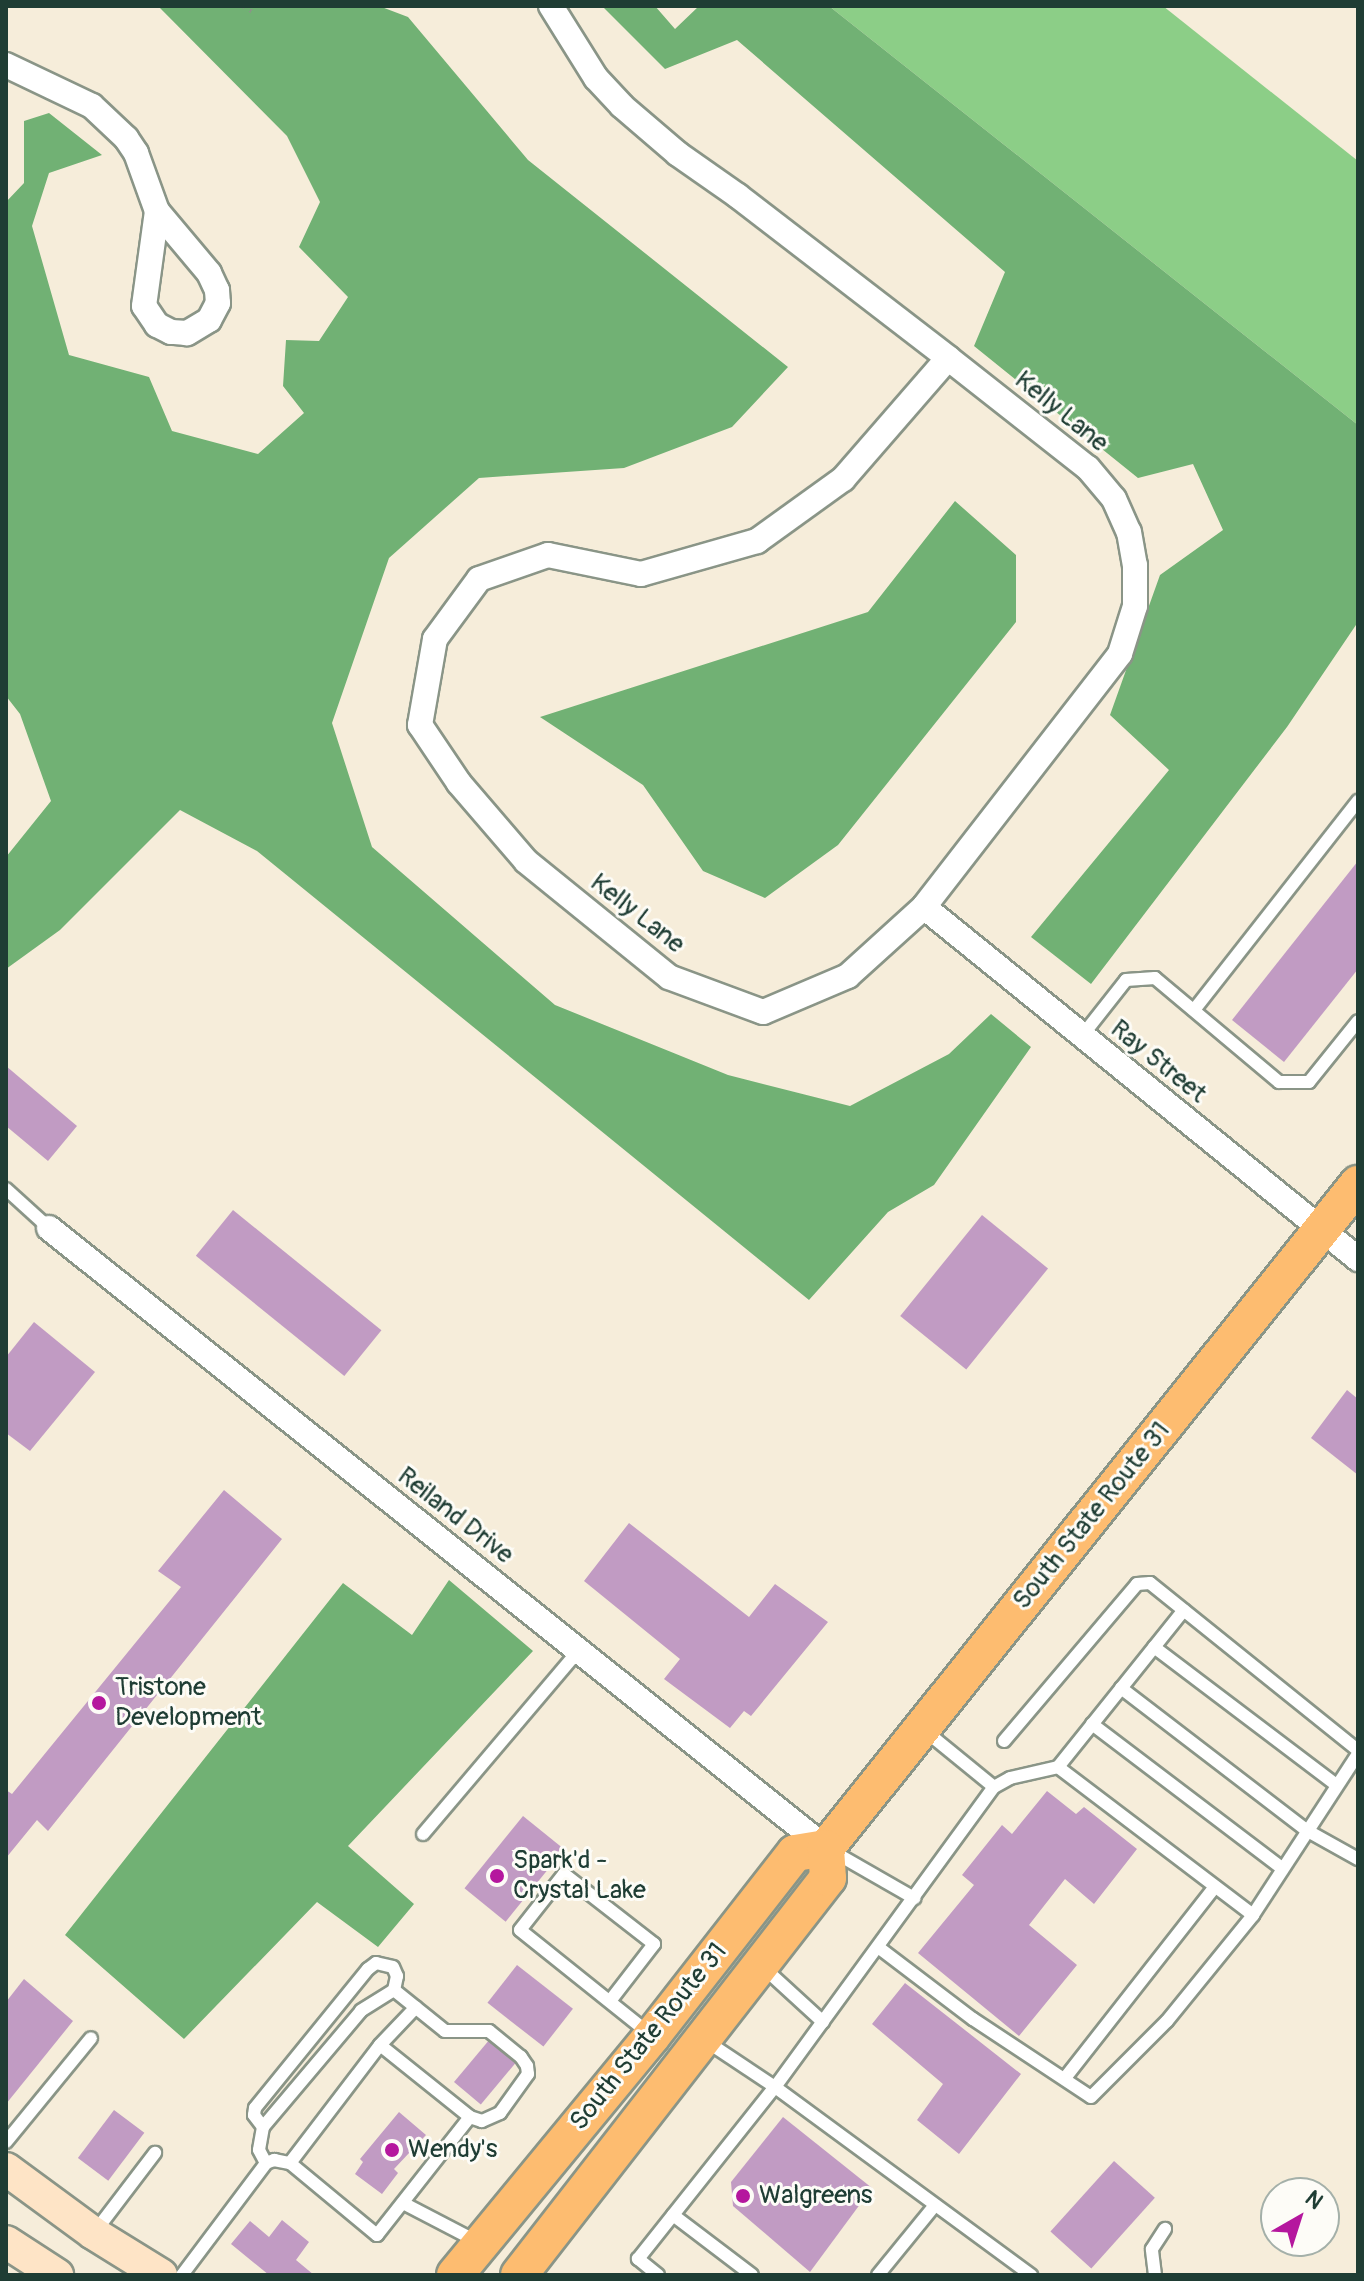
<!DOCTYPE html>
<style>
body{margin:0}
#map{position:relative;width:1364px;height:2281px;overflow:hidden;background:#f6edda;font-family:Pangolin,sans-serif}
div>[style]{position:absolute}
.green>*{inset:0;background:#8cce87}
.forest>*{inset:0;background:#71b174}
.building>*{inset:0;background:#c19bc3;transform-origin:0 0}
.path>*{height:4px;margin-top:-2px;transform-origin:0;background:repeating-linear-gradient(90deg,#8a9587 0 2px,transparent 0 8px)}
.roads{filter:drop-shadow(2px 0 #8a9587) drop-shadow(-2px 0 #8a9587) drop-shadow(0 2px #8a9587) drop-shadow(0 -2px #8a9587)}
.service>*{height:12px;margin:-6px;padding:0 6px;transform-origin:6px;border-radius:6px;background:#fff}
.minor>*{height:24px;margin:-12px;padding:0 12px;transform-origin:12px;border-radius:12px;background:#fff}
.secondary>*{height:32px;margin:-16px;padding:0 16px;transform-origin:16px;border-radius:16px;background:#fee4c6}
.primary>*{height:36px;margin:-18px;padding:0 18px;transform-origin:18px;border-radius:18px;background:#fdbc70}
.dots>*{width:22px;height:22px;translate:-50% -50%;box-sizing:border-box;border:4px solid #fdfcf7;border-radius:50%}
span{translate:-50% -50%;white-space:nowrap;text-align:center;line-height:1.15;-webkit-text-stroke:6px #fdfcf7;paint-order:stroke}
.street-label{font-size:26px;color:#1f3d34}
.poi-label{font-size:26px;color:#1f3d34}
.left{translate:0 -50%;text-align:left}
.frame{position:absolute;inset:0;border:8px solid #1f3d34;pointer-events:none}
.north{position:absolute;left:1260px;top:2177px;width:80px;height:80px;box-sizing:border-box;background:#fdfcf7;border:2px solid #a4b0a9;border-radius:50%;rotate:39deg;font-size:22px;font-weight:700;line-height:32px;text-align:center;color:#1f3d34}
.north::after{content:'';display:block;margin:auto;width:28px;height:36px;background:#b5179e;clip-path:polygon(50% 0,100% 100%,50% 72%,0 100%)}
</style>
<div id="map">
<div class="green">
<i style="clip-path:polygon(829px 6px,1163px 6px,1358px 161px,1358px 425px)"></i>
</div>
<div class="forest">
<i style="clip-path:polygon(158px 6px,379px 6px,408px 17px,528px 160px,788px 367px,732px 427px,624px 468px,479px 478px,389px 558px,332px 723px,372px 847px,555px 1005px,728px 1075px,850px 1106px,949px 1054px,991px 1014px,1031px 1047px,934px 1185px,888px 1212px,809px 1300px,257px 851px,180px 810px,60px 930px,6px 969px,6px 857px,51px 801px,20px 714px,6px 696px,6px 202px,24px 183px,24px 121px,49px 113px,102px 155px,49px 173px,32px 226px,69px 355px,149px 377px,172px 431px,258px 454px,304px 413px,283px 386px,286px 340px,319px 341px,348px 297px,299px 247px,320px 202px,287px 136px)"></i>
<i style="clip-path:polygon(602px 6px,655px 6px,675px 29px,699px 6px,829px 6px,1358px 425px,1358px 622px,1287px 727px,1091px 984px,1031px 937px,1169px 770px,1110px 715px,1160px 575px,1223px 530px,1193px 464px,1138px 478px,974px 346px,1005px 272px,737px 40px,665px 69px)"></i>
<i style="clip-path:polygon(955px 501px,1016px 555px,1016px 622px,838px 845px,765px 898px,703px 871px,643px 785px,540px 717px,868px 612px)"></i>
<i style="clip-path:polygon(449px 1580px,533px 1651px,348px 1846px,414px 1904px,378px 1947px,317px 1902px,184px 2039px,65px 1935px,343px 1583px,412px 1635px)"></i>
</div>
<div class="building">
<i style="clip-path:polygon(1358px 861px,1358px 969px,1284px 1062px,1232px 1020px)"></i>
<i style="clip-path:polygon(6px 1066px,77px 1126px,48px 1161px,6px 1126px)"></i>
<i style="left:233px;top:1210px;width:191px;height:59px;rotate:39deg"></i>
<i style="left:982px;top:1215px;width:85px;height:130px;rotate:39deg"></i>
<i style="clip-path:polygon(34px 1322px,95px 1372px,30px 1451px,6px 1433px,6px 1357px)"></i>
<i style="clip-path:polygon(1347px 1390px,1358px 1399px,1358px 1475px,1311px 1438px)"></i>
<i style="clip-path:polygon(224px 1490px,282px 1539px,48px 1831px,37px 1820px,6px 1858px,6px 1790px,12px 1794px,181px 1587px,158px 1571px)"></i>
<i style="clip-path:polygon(629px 1523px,749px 1617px,775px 1584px,828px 1622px,751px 1716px,744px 1711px,730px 1728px,664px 1679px,680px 1659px,584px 1581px)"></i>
<i style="clip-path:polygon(1047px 1791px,1076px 1814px,1084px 1807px,1137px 1849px,1094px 1904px,1065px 1879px,1029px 1925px,1077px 1965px,1019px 2036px,918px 1953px,974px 1885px,962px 1875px,1002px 1825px,1012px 1834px)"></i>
<i style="left:523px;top:1816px;width:53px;height:93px;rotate:39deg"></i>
<i style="left:517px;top:1965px;width:71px;height:48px;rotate:38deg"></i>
<i style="clip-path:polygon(24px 1979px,73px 2021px,6px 2104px,6px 2002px)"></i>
<i style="clip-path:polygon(905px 1983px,1021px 2074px,959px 2154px,917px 2120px,943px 2084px,872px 2024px)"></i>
<i style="left:490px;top:2039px;width:35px;height:56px;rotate:40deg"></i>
<i style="left:114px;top:2110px;width:38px;height:60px;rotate:37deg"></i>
<i style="clip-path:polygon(399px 2112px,426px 2135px,394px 2169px,398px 2173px,382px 2194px,355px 2174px,363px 2162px,360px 2159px)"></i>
<i style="clip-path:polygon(783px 2117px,872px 2188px,810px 2272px,733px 2206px,731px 2182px)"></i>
<i style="left:1114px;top:2161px;width:55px;height:95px;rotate:42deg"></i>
<i style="clip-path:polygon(282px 2220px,309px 2242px,296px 2260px,314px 2275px,269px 2275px,231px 2244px,250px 2221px,269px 2237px)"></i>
</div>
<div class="path">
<i style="left:243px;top:6px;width:12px;rotate:31deg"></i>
</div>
<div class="roads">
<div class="service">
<i style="left:1194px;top:1010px;width:266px;rotate:-51.9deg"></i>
<i style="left:1082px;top:1036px;width:71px;rotate:-51.8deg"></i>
<i style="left:1126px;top:980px;width:29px;rotate:-4deg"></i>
<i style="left:1155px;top:978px;width:162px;rotate:40deg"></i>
<i style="left:1279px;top:1082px;width:30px"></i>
<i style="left:1309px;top:1082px;width:78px;rotate:-51.2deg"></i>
<i style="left:6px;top:1189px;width:58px;rotate:42.2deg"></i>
<i style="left:1154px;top:1647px;width:227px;rotate:37.1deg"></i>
<i style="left:1121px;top:1688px;width:233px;rotate:37.5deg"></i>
<i style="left:1306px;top:1830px;width:60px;rotate:29.1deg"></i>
<i style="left:1092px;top:1724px;width:238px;rotate:37.2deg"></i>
<i style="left:924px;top:1730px;width:90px;rotate:39.2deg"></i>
<i style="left:1004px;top:1741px;width:206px;rotate:-49.7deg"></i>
<i style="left:1137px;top:1584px;width:13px;rotate:-4deg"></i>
<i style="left:1150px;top:1583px;width:267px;rotate:38.8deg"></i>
<i style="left:1058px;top:1767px;width:201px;rotate:-51.3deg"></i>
<i style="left:423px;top:1834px;width:241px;rotate:-49.7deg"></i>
<i style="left:832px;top:1851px;width:95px;rotate:29.8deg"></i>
<i style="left:878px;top:1947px;width:119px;rotate:37.2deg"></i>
<i style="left:973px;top:2019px;width:141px;rotate:33.5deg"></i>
<i style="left:1091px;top:2097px;width:107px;rotate:-45deg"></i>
<i style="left:1167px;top:2021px;width:136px;rotate:-50.9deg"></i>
<i style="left:1253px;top:1915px;width:192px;rotate:-56.9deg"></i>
<i style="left:764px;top:1968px;width:80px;rotate:42.5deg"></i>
<i style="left:394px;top:1990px;width:65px;rotate:38.8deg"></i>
<i style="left:445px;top:2031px;width:44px"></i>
<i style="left:489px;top:2031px;width:41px;rotate:39.1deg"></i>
<i style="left:521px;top:2057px;width:11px;rotate:56deg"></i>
<i style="left:527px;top:2066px;width:8px;rotate:83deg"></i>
<i style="left:528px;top:2074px;width:48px;rotate:125.7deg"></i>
<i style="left:500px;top:2113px;width:20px;rotate:156deg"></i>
<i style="left:482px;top:2121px;width:13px;rotate:-162deg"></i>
<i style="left:610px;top:2001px;width:72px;rotate:-52.3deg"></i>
<i style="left:654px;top:1944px;width:114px;rotate:-142.1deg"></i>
<i style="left:564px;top:1874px;width:71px;rotate:128.2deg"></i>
<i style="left:520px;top:1930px;width:166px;rotate:38.7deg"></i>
<i style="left:706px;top:2041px;width:83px;rotate:33.7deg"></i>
<i style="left:775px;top:2087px;width:318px;rotate:36.3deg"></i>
<i style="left:1065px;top:2078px;width:243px;rotate:-51.9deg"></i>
<i style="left:263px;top:2127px;width:15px;rotate:-127deg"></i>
<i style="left:254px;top:2115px;width:7px;rotate:-82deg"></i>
<i style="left:255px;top:2108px;width:179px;rotate:-50.9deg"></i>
<i style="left:368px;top:1969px;width:10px;rotate:-37deg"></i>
<i style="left:376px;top:1963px;width:17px;rotate:13deg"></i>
<i style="left:393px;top:1967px;width:10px;rotate:66deg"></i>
<i style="left:397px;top:1976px;width:14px;rotate:102deg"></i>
<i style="left:394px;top:1990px;width:39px;rotate:148deg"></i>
<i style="left:361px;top:2011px;width:152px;rotate:130.2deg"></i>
<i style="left:263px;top:2127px;width:23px;rotate:100deg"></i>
<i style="left:259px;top:2150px;width:15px;rotate:62deg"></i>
<i style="left:6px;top:2142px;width:134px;rotate:-50.7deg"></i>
<i style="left:290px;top:2163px;width:148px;rotate:-52.7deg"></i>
<i style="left:380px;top:2045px;width:52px;rotate:-46.5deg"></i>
<i style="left:403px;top:2203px;width:85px;rotate:27.5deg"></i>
<i style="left:673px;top:2215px;width:99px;rotate:37.2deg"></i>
<i style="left:94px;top:2233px;width:101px;rotate:-52.7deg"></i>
<i style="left:182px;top:2275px;width:140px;rotate:-53.1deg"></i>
<i style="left:266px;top:2163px;width:9px;rotate:-21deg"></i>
<i style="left:274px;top:2160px;width:16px;rotate:11deg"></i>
<i style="left:290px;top:2163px;width:113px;rotate:39.6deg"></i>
<i style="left:377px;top:2235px;width:150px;rotate:-51.8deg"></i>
<i style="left:470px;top:2117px;width:115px;rotate:-141.3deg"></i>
<i style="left:658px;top:2275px;width:26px;rotate:-141deg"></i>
<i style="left:638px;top:2259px;width:220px;rotate:-51.5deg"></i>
<i style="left:775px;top:2087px;width:371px;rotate:-53.9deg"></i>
<i style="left:994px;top:1787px;width:18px;rotate:-29deg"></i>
<i style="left:1010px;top:1778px;width:49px;rotate:-12.9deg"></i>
<i style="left:1058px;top:1767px;width:245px;rotate:37.2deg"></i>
<i style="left:878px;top:2275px;width:90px;rotate:-50.8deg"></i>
<i style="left:1155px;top:2275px;width:26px;rotate:-97deg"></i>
<i style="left:1152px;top:2249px;width:24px;rotate:-57deg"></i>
</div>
<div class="minor">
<i style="left:551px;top:6px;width:85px;rotate:58deg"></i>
<i style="left:596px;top:78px;width:38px;rotate:47deg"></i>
<i style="left:622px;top:106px;width:74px;rotate:40.6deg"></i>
<i style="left:678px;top:154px;width:73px;rotate:35deg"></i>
<i style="left:738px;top:196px;width:265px;rotate:37.6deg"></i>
<i style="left:948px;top:358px;width:178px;rotate:38.2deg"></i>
<i style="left:1088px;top:468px;width:40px;rotate:50deg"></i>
<i style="left:1114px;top:499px;width:36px;rotate:66deg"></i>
<i style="left:1129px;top:532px;width:34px;rotate:80deg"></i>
<i style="left:1135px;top:565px;width:41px;rotate:90deg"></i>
<i style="left:1135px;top:606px;width:50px;rotate:107.4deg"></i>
<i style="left:1120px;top:654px;width:320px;rotate:127.8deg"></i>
<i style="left:924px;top:907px;width:103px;rotate:137.8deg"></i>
<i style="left:848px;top:976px;width:92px;rotate:157deg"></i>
<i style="left:763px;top:1012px;width:100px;rotate:-159.6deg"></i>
<i style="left:669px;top:977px;width:184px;rotate:-141deg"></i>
<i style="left:526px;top:861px;width:103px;rotate:-130.7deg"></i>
<i style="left:459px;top:783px;width:70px;rotate:-123.9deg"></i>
<i style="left:420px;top:725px;width:87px;rotate:-80.1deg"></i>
<i style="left:435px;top:639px;width:74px;rotate:-53.7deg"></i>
<i style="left:479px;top:579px;width:73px;rotate:-19.2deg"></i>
<i style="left:548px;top:555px;width:95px;rotate:11.5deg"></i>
<i style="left:641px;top:574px;width:121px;rotate:-15.9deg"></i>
<i style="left:757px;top:541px;width:106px;rotate:-35.8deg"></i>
<i style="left:843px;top:479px;width:160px;rotate:-49deg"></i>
<i style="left:6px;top:65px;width:95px;rotate:25.5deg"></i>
<i style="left:92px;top:106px;width:47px;rotate:43.3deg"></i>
<i style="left:126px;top:138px;width:18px;rotate:56deg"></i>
<i style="left:136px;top:153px;width:62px;rotate:70.1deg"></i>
<i style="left:157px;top:211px;width:81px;rotate:50deg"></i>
<i style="left:209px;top:273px;width:19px;rotate:65deg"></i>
<i style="left:217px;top:290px;width:13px;rotate:86deg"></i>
<i style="left:218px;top:303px;width:19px;rotate:118deg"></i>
<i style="left:209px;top:320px;width:26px;rotate:149deg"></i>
<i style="left:187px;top:333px;width:16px;rotate:-176deg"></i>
<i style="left:171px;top:332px;width:16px;rotate:-153deg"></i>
<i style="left:157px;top:325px;width:23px;rotate:-124deg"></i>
<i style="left:144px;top:306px;width:96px;rotate:-82.2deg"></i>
<i style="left:924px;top:907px;width:559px;rotate:39.04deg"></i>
<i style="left:49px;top:1228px;width:994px;rotate:38.59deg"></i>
</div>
<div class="secondary">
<i style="left:6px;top:2169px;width:108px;rotate:36.3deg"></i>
<i style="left:93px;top:2233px;width:80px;rotate:31.7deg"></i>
<i style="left:6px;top:2242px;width:61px;rotate:32.9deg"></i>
</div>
<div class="primary">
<i style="left:455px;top:2275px;width:310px;rotate:-50.5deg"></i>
<i style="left:652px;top:2036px;width:232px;rotate:-52deg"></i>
<i style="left:795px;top:1853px;width:31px;rotate:-9deg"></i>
<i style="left:826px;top:1848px;width:851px;rotate:-51.3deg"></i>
<i style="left:519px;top:2275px;width:503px;rotate:-52.11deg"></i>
<i style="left:828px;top:1878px;width:30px;rotate:-94deg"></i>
</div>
</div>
<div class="dots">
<i style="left:99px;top:1703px;background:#b5179e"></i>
<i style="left:497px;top:1876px;background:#b5179e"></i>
<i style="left:392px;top:2150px;background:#b5179e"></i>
<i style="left:743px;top:2196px;background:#b5179e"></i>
</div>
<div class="street-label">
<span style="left:1061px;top:412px;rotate:39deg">Kelly Lane</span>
<span style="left:637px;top:914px;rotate:38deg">Kelly Lane</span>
<span style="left:1158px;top:1062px;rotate:39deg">Ray Street</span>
<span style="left:455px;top:1516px;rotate:38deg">Reiland Drive</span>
<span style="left:1092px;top:1516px;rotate:-51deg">South State Route 31</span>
<span style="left:649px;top:2037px;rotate:-51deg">South State Route 31</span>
</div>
<div class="poi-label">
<span class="left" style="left:115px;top:1703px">Tristone<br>Development</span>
<span class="left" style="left:513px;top:1876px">Spark'd -<br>Crystal Lake</span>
<span class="left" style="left:408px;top:2150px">Wendy's</span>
<span class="left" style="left:759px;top:2196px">Walgreens</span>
</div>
<div class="frame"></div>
<div class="north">N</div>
</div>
